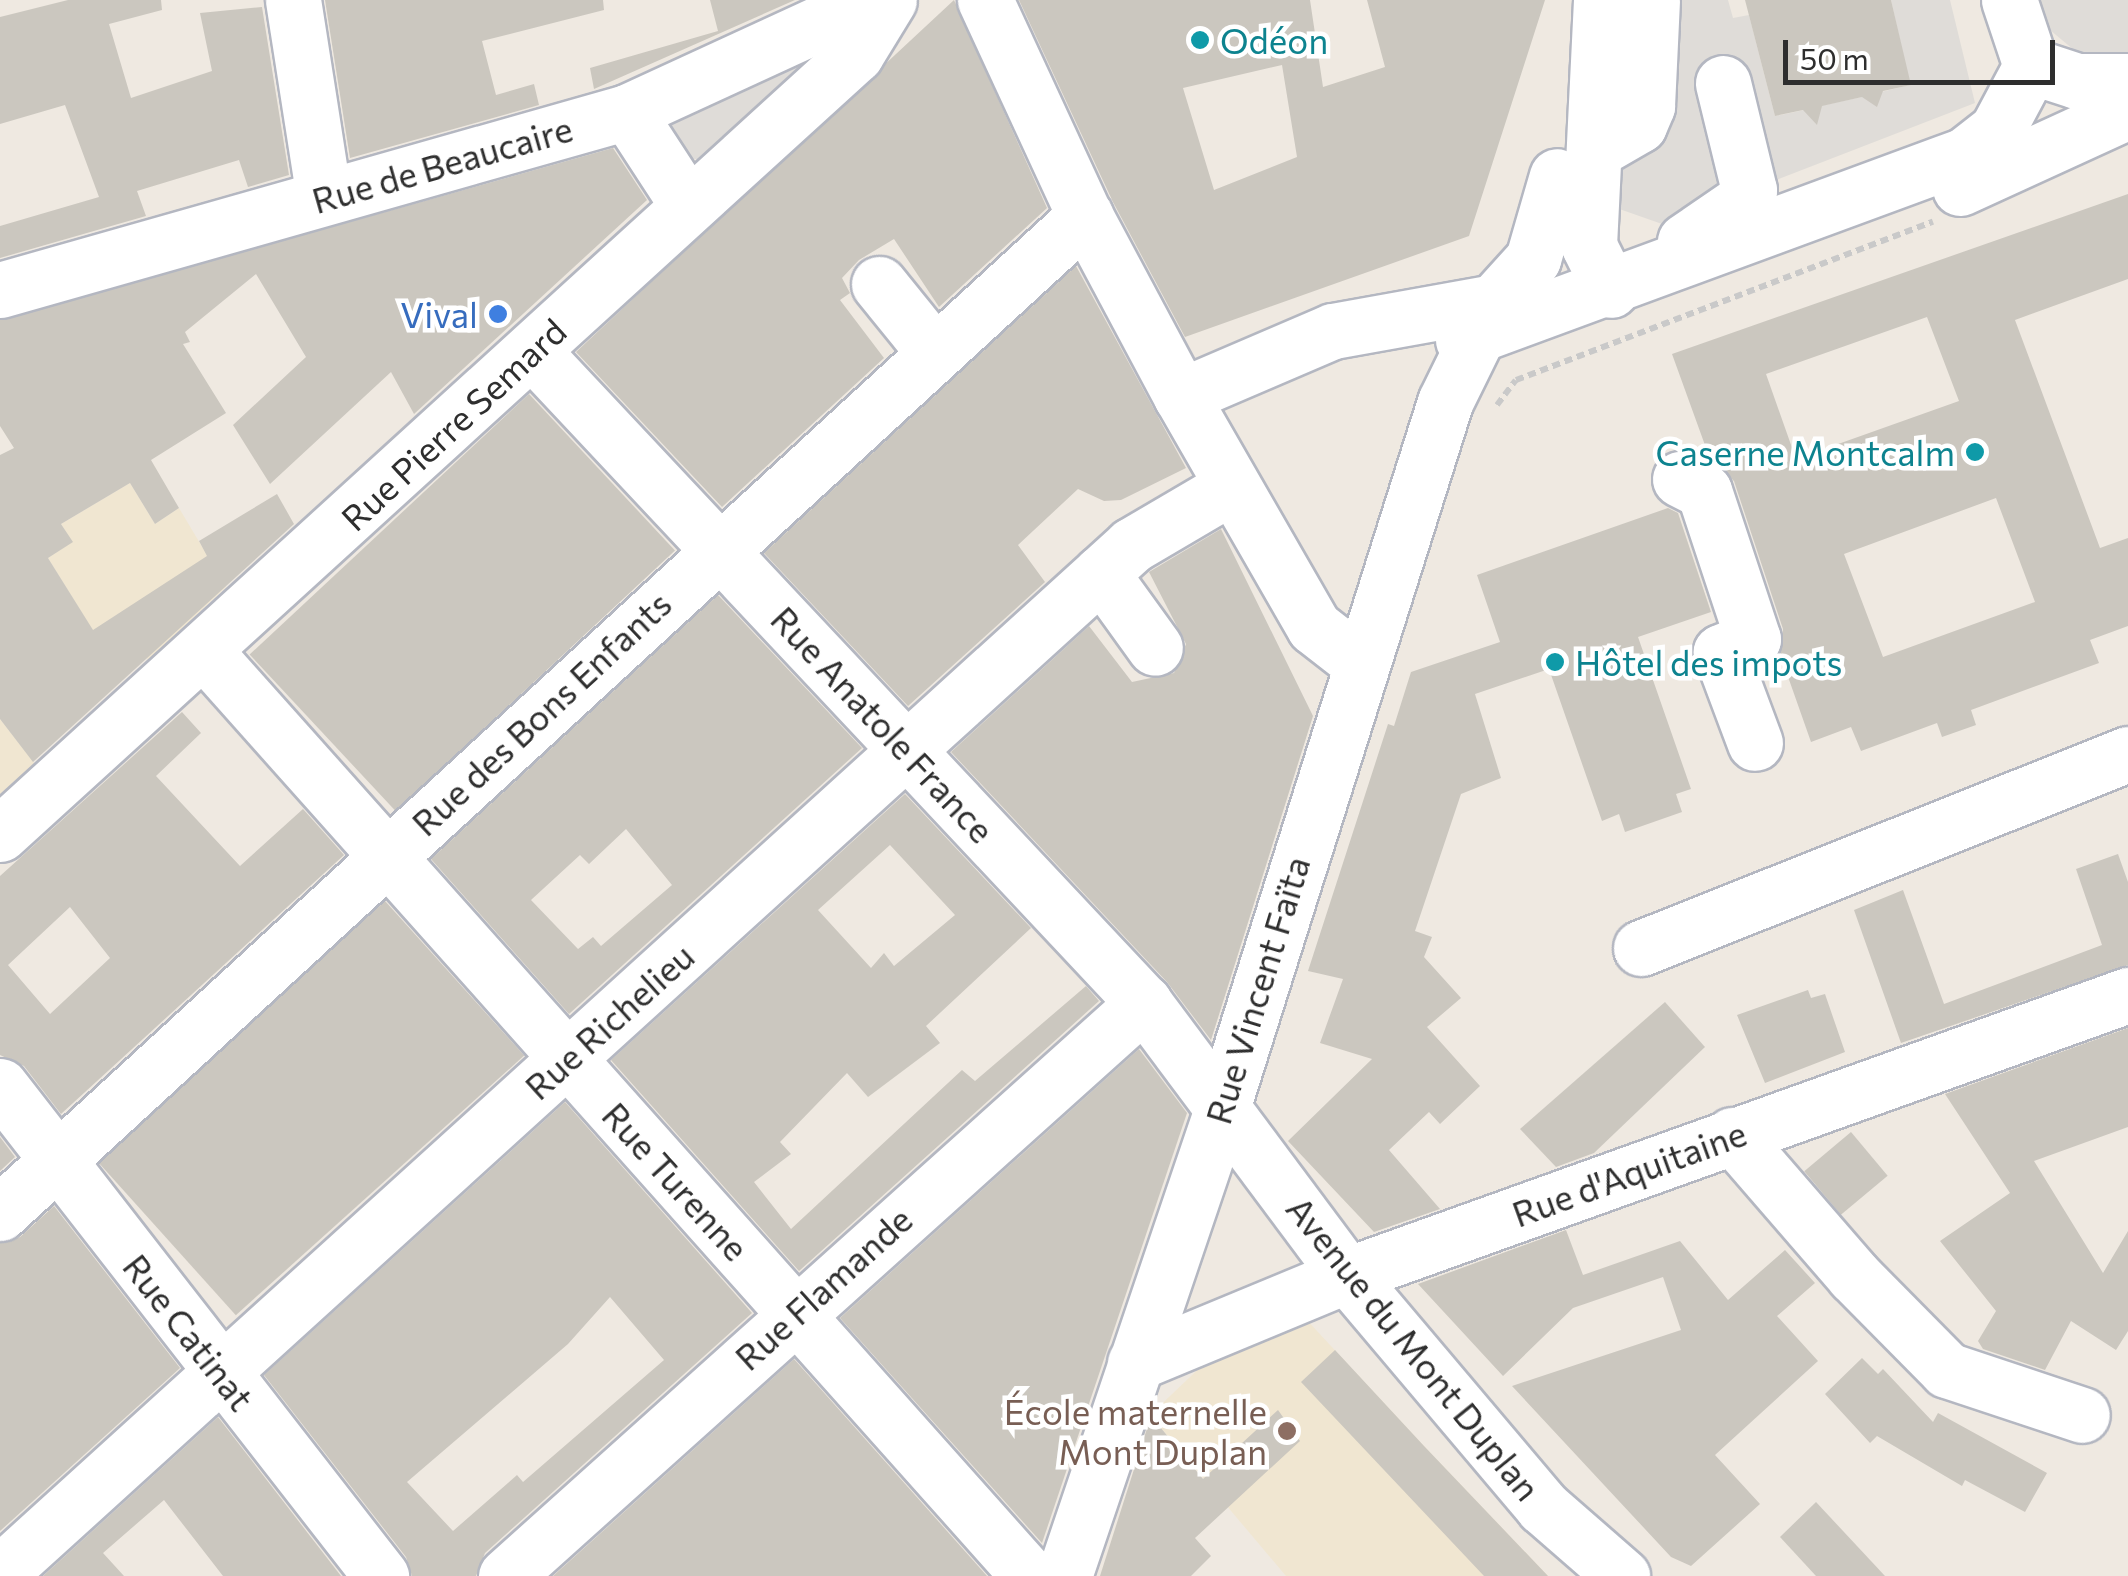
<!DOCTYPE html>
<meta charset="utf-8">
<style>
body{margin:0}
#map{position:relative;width:2128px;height:1576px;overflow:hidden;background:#efe9e1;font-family:Commissioner,sans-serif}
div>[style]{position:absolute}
.education>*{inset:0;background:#f0e6d1}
.plaza>*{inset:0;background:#dfdcd8}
.building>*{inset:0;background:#cbc7bf;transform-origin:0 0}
.path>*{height:6px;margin-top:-3px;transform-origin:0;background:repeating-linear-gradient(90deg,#c9c9c9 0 8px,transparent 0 13px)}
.roads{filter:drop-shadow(2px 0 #b4b7c1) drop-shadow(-2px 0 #b4b7c1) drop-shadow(0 2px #b4b7c1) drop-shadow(0 -2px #b4b7c1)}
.minor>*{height:55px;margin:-27.5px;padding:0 27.5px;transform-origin:27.5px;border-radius:27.5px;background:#fff}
.dots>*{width:28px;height:28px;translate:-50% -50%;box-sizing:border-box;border:5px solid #fff;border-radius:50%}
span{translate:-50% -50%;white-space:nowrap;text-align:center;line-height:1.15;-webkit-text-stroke:9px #fff;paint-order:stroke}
.culture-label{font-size:35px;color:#0d838f}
.left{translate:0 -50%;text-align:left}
.right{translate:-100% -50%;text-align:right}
.street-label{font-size:35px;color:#2e2e2e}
.shop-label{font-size:35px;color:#366cbe}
.education-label{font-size:35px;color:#785e54}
.scale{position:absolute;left:1783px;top:40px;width:272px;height:45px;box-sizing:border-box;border:5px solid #2e2e2e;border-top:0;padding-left:12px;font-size:30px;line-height:35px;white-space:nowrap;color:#2e2e2e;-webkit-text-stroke:8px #fff;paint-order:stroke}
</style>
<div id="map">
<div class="education">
<i style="clip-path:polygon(130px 483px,155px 524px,179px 508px,226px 587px,148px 660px,118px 614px,93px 631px,48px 558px,72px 542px,61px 524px)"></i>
<i style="clip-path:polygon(0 719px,35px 764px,0 796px)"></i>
<i style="clip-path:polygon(1304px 1317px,1424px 1446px,1548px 1576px,1286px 1576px,1150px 1415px,1230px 1339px)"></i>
</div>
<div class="plaza">
<i style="clip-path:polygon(1617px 0,1728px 0,1733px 18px,1749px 15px,1775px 116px,1804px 110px,1812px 119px,1819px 116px,1820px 106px,1866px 96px,1876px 103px,1881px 92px,1910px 85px,1891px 0,1950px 0,1975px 103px,1662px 224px,1608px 205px)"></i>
<i style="clip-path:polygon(2031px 0,2128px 0,2128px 56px,2080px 55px,2044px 25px)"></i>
<i style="clip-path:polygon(831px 44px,707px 160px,684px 158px,663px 121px)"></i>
</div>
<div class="building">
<i style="clip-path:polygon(68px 0,161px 0,162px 10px,109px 24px,131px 98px,212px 71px,200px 13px,262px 7px,289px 175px,248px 187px,239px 160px,137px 191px,146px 216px,0 258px,0 226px,99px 197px,65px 105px,0 124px,0 17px)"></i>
<i style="clip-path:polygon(325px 0,603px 0,604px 10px,482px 41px,496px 95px,534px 84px,539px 105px,350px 158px)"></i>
<i style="clip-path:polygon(710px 0,795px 0,594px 89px,590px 68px,718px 31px)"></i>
<i style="clip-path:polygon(954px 0,1047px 208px,939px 307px,894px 239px,859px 260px,842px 278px,850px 293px,840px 300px,884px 358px,722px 507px,576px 352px)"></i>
<i style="clip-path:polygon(evenodd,1019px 0,1310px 0,1323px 87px,1385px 67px,1367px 0,1545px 0,1469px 236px,1185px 337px,1113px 202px,1019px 0,1282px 65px,1297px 157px,1214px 190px,1183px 88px,1282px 65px)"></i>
<i style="clip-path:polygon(1745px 0,1891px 0,1911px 85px,1883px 91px,1877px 107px,1862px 97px,1822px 106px,1817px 125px,1803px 110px,1775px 116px)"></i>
<i style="clip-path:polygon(613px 148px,647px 200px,414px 414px,391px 372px,270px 484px,233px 425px,306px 357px,256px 274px,185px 332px,190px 342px,183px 344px,226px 413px,151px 460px,179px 508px,155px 524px,130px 483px,61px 524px,73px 542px,48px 558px,93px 630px,207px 556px,199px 541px,277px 494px,294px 524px,33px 762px,0 719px,0 455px,14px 448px,0 426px,0 320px)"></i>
<i style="clip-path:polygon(evenodd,2128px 194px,2128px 279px,2015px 320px,2100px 548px,2128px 538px,2128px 626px,2090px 640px,2099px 663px,1971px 710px,1976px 725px,1942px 737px,1937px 723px,1861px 751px,1851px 727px,1811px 742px,1780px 654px,1783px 629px,1734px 481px,1710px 459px,1672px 354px,2128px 194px,1927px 317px,1959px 401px,1796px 459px,1766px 374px,1927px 317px,2128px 194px,1996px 498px,2035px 602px,1883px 657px,1844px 554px,1996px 498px)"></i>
<i style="clip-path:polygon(1076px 266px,1186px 468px,1121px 500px,1104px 501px,1078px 489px,1018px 545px,1045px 582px,908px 706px,764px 553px)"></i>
<i style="left:529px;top:394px;width:214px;height:382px;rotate:47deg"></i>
<i style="clip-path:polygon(1668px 508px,1678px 513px,1711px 612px,1638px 637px,1691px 789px,1676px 794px,1682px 812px,1625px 832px,1619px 814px,1602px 821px,1549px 669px,1475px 694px,1501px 778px,1461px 794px,1415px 931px,1432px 937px,1424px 957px,1461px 998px,1427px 1027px,1480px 1086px,1440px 1124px,1429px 1112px,1389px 1150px,1440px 1209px,1374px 1232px,1288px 1141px,1372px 1059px,1320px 1043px,1343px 979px,1308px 971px,1388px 724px,1394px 726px,1411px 672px,1500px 642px,1477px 575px)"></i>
<i style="clip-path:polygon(1221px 529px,1313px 716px,1211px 1040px,1167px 982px,951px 752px,1089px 626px,1132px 682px,1174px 673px,1186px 644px,1149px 572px)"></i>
<i style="clip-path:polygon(evenodd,718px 595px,862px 748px,569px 1014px,431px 859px,718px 595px,626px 829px,672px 885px,601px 946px,593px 937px,578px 949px,531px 900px,580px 855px,589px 864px,626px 829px)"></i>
<i style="clip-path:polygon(evenodd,182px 712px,201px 733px,156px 776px,240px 866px,303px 809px,344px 855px,61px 1114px,24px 1066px,0 1055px,0 876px,182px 712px,70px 907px,110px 958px,50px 1014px,8px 965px,70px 907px)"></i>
<i style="clip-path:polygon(evenodd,905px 794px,1031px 928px,926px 1026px,940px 1043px,868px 1097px,847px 1073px,780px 1142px,791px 1154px,754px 1182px,791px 1229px,962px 1070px,975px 1081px,1086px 986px,1099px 1001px,799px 1271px,611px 1060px,905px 794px,890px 845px,955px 915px,894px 966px,884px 953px,871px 968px,818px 910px,890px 845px)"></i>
<i style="clip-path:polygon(2118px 854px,2128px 882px,2128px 965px,1901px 1043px,1854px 910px,1903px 890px,1944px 1004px,2102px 945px,2076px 869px)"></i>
<i style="left:385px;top:901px;width:208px;height:388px;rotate:48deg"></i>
<i style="clip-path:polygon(1808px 990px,1811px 998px,1825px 994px,1845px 1052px,1765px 1083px,1737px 1015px)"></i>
<i style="clip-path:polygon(1665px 1002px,1705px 1047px,1594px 1153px,1556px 1167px,1520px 1129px)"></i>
<i style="clip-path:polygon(2128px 1028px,2128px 1127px,2034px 1161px,2103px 1273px,2128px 1231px,2128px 1331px,2116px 1350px,2071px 1321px,2045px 1370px,1983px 1349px,1978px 1341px,1996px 1311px,1940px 1241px,2010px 1193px,1945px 1094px)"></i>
<i style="clip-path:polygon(1139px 1049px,1187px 1113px,1042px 1543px,840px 1318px)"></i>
<i style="clip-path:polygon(evenodd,565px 1102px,752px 1313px,485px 1553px,476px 1576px,412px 1576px,406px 1557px,264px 1375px,565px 1102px,610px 1297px,664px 1360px,523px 1482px,517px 1475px,453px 1531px,407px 1482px,568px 1344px,610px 1297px)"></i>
<i style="left:1851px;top:1132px;width:57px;height:61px;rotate:50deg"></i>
<i style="clip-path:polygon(0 1137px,15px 1157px,0 1171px)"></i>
<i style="clip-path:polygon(54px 1206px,180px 1368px,0 1531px,0 1243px,20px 1237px)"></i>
<i style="clip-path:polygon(1566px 1230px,1583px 1275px,1680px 1241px,1728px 1300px,1785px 1250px,1815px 1283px,1777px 1316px,1818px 1361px,1715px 1455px,1760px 1504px,1691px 1566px,1671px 1557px,1512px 1386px,1681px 1330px,1663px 1277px,1573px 1308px,1503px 1376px,1418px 1284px)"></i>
<i style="clip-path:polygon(1335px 1350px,1424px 1446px,1548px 1576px,1484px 1576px,1301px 1382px)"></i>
<i style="clip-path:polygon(1862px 1358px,1878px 1374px,1883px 1369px,1933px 1422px,1938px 1413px,2047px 1473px,2025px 1512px,1965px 1480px,1962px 1486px,1877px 1436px,1870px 1443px,1825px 1394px)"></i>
<i style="clip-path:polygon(794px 1359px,987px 1576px,553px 1576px)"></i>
<i style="clip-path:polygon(1278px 1410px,1300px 1441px,1195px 1538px,1211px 1556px,1191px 1576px,1100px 1576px,1151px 1416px,1203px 1479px)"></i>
<i style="clip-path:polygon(218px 1417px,341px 1576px,223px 1576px,164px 1500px,103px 1553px,124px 1576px,43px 1576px)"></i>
<i style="clip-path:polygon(1816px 1502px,1885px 1576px,1816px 1576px,1780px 1537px)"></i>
</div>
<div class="path">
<i style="left:1497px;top:405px;width:31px;rotate:-53deg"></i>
<i style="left:1516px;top:380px;width:446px;rotate:-20.8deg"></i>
</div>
<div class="roads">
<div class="minor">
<i style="left:293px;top:0;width:199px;rotate:81.1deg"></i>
<i style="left:985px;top:0;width:238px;rotate:65.2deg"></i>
<i style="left:1085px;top:216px;width:204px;rotate:61.9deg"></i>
<i style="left:1601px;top:0;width:246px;rotate:92.8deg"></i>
<i style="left:1589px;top:246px;width:49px;rotate:63.4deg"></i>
<i style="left:2009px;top:0;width:70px;rotate:71.6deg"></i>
<i style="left:2031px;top:66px;width:48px;rotate:18.1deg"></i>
<i style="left:2077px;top:81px;width:51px"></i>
<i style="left:627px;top:112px;width:110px;rotate:56.9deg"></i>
<i style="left:1594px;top:151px;width:52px;rotate:-30deg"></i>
<i style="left:1639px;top:125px;width:21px;rotate:-67deg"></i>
<i style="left:1647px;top:106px;width:106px;rotate:-87.3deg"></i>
<i style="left:1960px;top:188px;width:185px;rotate:-24.6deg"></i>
<i style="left:1685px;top:241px;width:69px;rotate:-34.4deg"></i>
<i style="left:1742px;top:202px;width:14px;rotate:-60deg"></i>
<i style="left:1749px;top:190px;width:110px;rotate:-103.7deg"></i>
<i style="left:879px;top:284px;width:87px;rotate:51deg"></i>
<i style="left:0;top:290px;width:652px;rotate:-15.85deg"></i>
<i style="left:627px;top:112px;width:268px;rotate:-24.7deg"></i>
<i style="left:1463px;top:340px;width:535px;rotate:-20.23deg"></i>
<i style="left:1965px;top:155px;width:41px;rotate:-38deg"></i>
<i style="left:1997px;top:130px;width:72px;rotate:-62deg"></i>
<i style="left:533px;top:352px;width:893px;rotate:46.82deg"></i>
<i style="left:1144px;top:1003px;width:339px;rotate:53.3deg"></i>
<i style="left:1347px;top:1275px;width:304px;rotate:49.8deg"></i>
<i style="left:1543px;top:1507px;width:105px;rotate:41.1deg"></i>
<i style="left:1680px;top:479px;width:27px;rotate:27deg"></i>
<i style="left:1704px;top:491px;width:156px;rotate:71.7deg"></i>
<i style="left:1753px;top:639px;width:35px;rotate:158deg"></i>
<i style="left:1721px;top:652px;width:97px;rotate:69.5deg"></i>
<i style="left:1101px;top:573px;width:92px;rotate:54.2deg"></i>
<i style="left:204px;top:651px;width:1239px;rotate:48.27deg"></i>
<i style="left:1359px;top:662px;width:57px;rotate:-142.1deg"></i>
<i style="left:1314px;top:627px;width:267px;rotate:-119.9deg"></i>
<i style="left:1181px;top:396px;width:165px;rotate:-23.2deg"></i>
<i style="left:1333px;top:331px;width:164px;rotate:-10.2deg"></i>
<i style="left:0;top:834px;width:1158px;rotate:-42.34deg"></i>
<i style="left:856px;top:54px;width:63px;rotate:-58.6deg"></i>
<i style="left:1641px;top:948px;width:524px;rotate:-21.72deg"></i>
<i style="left:0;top:1086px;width:621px;rotate:52.13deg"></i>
<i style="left:1732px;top:1135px;width:186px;rotate:49.1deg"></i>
<i style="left:1854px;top:1276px;width:132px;rotate:45.3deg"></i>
<i style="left:1947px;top:1370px;width:142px;rotate:18.4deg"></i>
<i style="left:0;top:1213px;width:1474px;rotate:-42.58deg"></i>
<i style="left:1135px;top:1363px;width:230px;rotate:-22.5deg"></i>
<i style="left:1347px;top:1275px;width:830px;rotate:-19.72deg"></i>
<i style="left:0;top:1573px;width:1529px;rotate:-42.24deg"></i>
<i style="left:1132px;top:545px;width:115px;rotate:-30.4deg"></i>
<i style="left:506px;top:1576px;width:858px;rotate:-41.93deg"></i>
<i style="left:1064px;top:1576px;width:497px;rotate:-71.3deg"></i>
<i style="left:1223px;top:1105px;width:737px;rotate:-72.47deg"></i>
<i style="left:1445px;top:402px;width:111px;rotate:-63.9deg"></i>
<i style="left:1494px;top:302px;width:58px;rotate:-47.8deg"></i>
<i style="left:1533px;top:259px;width:86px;rotate:-73.9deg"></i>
</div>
</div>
<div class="dots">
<i style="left:1200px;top:40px;background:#0f9aa8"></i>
<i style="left:498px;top:314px;background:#3f7fe0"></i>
<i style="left:1975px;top:452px;background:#0f9aa8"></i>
<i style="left:1555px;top:662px;background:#0f9aa8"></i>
<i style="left:1287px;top:1431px;background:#8d6e63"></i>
</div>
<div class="culture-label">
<span class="left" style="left:1220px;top:40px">Odéon</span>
<span class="right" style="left:1955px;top:452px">Caserne Montcalm</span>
<span class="left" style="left:1575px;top:662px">Hôtel des impots</span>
</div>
<div class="street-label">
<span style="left:442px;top:164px;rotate:-16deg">Rue de Beaucaire</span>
<span style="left:453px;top:424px;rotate:-43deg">Rue Pierre Semard</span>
<span style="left:541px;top:713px;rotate:-43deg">Rue des Bons Enfants</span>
<span style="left:883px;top:724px;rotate:47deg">Rue Anatole France</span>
<span style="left:1257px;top:990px;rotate:-73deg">Rue Vincent Faïta</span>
<span style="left:609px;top:1021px;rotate:-42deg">Rue Richelieu</span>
<span style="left:1629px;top:1173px;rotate:-20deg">Rue d'Aquitaine</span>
<span style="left:676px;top:1181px;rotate:48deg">Rue Turenne</span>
<span style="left:823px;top:1288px;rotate:-42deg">Rue Flamande</span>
<span style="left:189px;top:1332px;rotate:52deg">Rue Catinat</span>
<span style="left:1414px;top:1348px;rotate:51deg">Avenue du Mont Duplan</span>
</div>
<div class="shop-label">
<span class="right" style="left:478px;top:314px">Vival</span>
</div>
<div class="education-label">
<span class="right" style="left:1267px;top:1431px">École maternelle<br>Mont Duplan</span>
</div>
<div class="scale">50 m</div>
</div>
